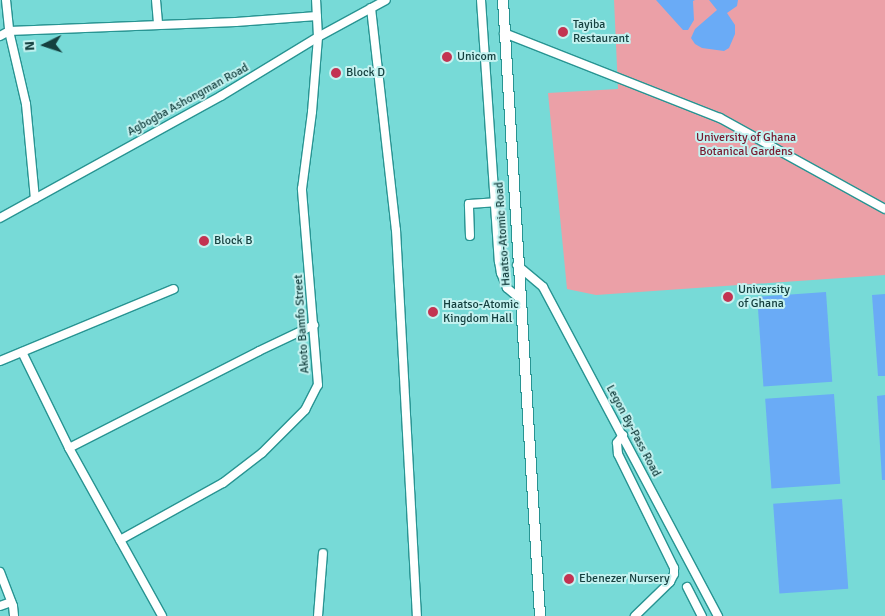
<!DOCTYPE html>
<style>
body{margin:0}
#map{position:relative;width:885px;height:616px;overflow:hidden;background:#77dad7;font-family:Signika,sans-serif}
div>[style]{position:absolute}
.green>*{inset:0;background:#eba0a7}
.water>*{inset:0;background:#6aabf6;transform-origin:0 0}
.roads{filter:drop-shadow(1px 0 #289492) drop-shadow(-1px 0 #289492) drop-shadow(0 1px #289492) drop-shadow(0 -1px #289492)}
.minor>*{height:8px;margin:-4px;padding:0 4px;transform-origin:4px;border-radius:4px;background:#fff}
.major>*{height:10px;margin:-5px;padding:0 5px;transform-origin:5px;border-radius:5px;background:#fff}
.dots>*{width:14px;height:14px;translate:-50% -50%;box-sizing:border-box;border:2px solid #c4f2f0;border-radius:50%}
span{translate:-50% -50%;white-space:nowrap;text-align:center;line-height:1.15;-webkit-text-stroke:4px #c4f2f0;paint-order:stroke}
.poi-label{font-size:12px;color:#15403f}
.left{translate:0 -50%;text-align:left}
.street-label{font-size:12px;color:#15403f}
.park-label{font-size:12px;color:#781b30}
.north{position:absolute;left:20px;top:20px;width:50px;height:50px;-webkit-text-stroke:4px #c4f2f0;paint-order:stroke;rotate:266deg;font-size:14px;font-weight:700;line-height:20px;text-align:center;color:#15403f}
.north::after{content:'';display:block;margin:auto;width:18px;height:22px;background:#15403f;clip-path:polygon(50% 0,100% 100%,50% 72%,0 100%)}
</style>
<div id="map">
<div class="green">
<i style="clip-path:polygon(614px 0,885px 0,885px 275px,596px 295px,567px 289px,548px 93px,618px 89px)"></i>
</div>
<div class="water">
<i style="clip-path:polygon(656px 0,695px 0,693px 1px,694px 20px,688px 30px,683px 30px)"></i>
<i style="clip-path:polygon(709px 0,738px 0,737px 6px,727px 13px,735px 25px,735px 34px,729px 48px,724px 51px,702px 48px,695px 44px,691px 38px,695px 29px,717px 10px)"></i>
<i style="left:826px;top:292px;width:90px;height:69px;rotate:86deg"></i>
<i style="clip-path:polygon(885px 294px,885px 376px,878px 376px,872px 295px)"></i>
<i style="left:834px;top:394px;width:90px;height:69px;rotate:86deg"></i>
<i style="clip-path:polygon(885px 395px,885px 480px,882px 480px,877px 396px)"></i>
<i style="left:842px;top:499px;width:90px;height:69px;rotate:86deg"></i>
</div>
<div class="roads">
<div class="minor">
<i style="left:6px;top:0;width:31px;rotate:84deg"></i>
<i style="left:9px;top:31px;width:75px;rotate:76.9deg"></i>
<i style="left:26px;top:104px;width:95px;rotate:84.6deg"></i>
<i style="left:156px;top:0;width:25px;rotate:85deg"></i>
<i style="left:481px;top:0;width:262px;rotate:86.1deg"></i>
<i style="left:499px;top:261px;width:12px;rotate:81deg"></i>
<i style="left:501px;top:273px;width:16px;rotate:68deg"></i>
<i style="left:507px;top:288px;width:16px;rotate:40deg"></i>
<i style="left:371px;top:8px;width:223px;rotate:83.6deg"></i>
<i style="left:396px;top:230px;width:387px;rotate:86.9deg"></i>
<i style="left:504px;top:33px;width:232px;rotate:21.5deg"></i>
<i style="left:720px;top:118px;width:188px;rotate:28.9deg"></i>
<i style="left:0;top:36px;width:10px;rotate:-29deg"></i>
<i style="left:9px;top:31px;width:227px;rotate:-2.3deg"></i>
<i style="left:236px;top:22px;width:81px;rotate:-4.2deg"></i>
<i style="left:0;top:218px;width:252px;rotate:-28.9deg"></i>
<i style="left:221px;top:96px;width:114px;rotate:-31.3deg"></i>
<i style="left:318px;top:37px;width:77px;rotate:-28.6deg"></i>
<i style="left:470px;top:236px;width:32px;rotate:-92deg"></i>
<i style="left:469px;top:204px;width:26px;rotate:-4deg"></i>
<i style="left:517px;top:265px;width:34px;rotate:40deg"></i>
<i style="left:543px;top:287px;width:373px;rotate:62deg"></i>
<i style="left:22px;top:352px;width:107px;rotate:63.9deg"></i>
<i style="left:69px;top:448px;width:192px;rotate:61deg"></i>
<i style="left:0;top:361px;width:188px;rotate:-22.5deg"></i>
<i style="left:623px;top:435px;width:10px;rotate:127deg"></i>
<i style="left:617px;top:443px;width:11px;rotate:85deg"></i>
<i style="left:618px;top:454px;width:127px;rotate:63.8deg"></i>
<i style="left:674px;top:568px;width:6px;rotate:90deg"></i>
<i style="left:674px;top:574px;width:9px;rotate:117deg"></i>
<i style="left:670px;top:582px;width:49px;rotate:135.8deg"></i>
<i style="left:69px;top:448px;width:213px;rotate:-27deg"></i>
<i style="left:259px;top:351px;width:61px;rotate:-25.3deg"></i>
<i style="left:120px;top:540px;width:118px;rotate:-29deg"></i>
<i style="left:223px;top:483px;width:49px;rotate:-37.6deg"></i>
<i style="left:262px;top:453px;width:61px;rotate:-45deg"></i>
<i style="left:305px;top:410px;width:28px;rotate:-63deg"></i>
<i style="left:318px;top:385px;width:197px;rotate:-94.7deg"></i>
<i style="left:302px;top:189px;width:78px;rotate:-82.6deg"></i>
<i style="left:312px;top:112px;width:75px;rotate:-85.4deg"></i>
<i style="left:318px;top:37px;width:37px;rotate:-93deg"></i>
<i style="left:0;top:572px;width:36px;rotate:69deg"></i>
<i style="left:13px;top:606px;width:10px;rotate:84deg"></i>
<i style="left:687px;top:587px;width:33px;rotate:63deg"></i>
<i style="left:0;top:606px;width:12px;rotate:-20deg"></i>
<i style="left:318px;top:616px;width:63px;rotate:-85.5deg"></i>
</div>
<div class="major">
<i style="left:503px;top:0;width:617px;rotate:86.56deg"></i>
</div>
</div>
<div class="dots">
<i style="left:563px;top:32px;background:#c33352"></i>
<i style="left:447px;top:57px;background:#c33352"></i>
<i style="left:336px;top:73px;background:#c33352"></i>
<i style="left:204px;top:241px;background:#c33352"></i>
<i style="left:728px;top:297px;background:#c33352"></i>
<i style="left:433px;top:312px;background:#c33352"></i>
<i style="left:569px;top:579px;background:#c33352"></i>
</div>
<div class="poi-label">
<span class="left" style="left:573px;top:32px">Tayiba<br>Restaurant</span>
<span class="left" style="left:457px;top:57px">Unicom</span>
<span class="left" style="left:346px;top:73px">Block D</span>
<span class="left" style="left:214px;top:241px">Block B</span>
<span class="left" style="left:738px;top:297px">University<br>of Ghana</span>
<span class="left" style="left:443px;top:312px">Haatso-Atomic<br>Kingdom Hall</span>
<span class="left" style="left:579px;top:579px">Ebenezer Nursery</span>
</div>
<div class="street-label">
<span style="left:188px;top:100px;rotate:-29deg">Agbogba Ashongman Road</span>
<span style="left:503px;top:234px;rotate:-94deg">Haatso-Atomic Road</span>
<span style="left:302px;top:324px;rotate:-94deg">Akoto Bamfo Street</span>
<span style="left:633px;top:431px;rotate:62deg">Legon By-Pass Road</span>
</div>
<div class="park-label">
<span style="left:746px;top:145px">University of Ghana<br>Botanical Gardens</span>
</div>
<div class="north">N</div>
</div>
